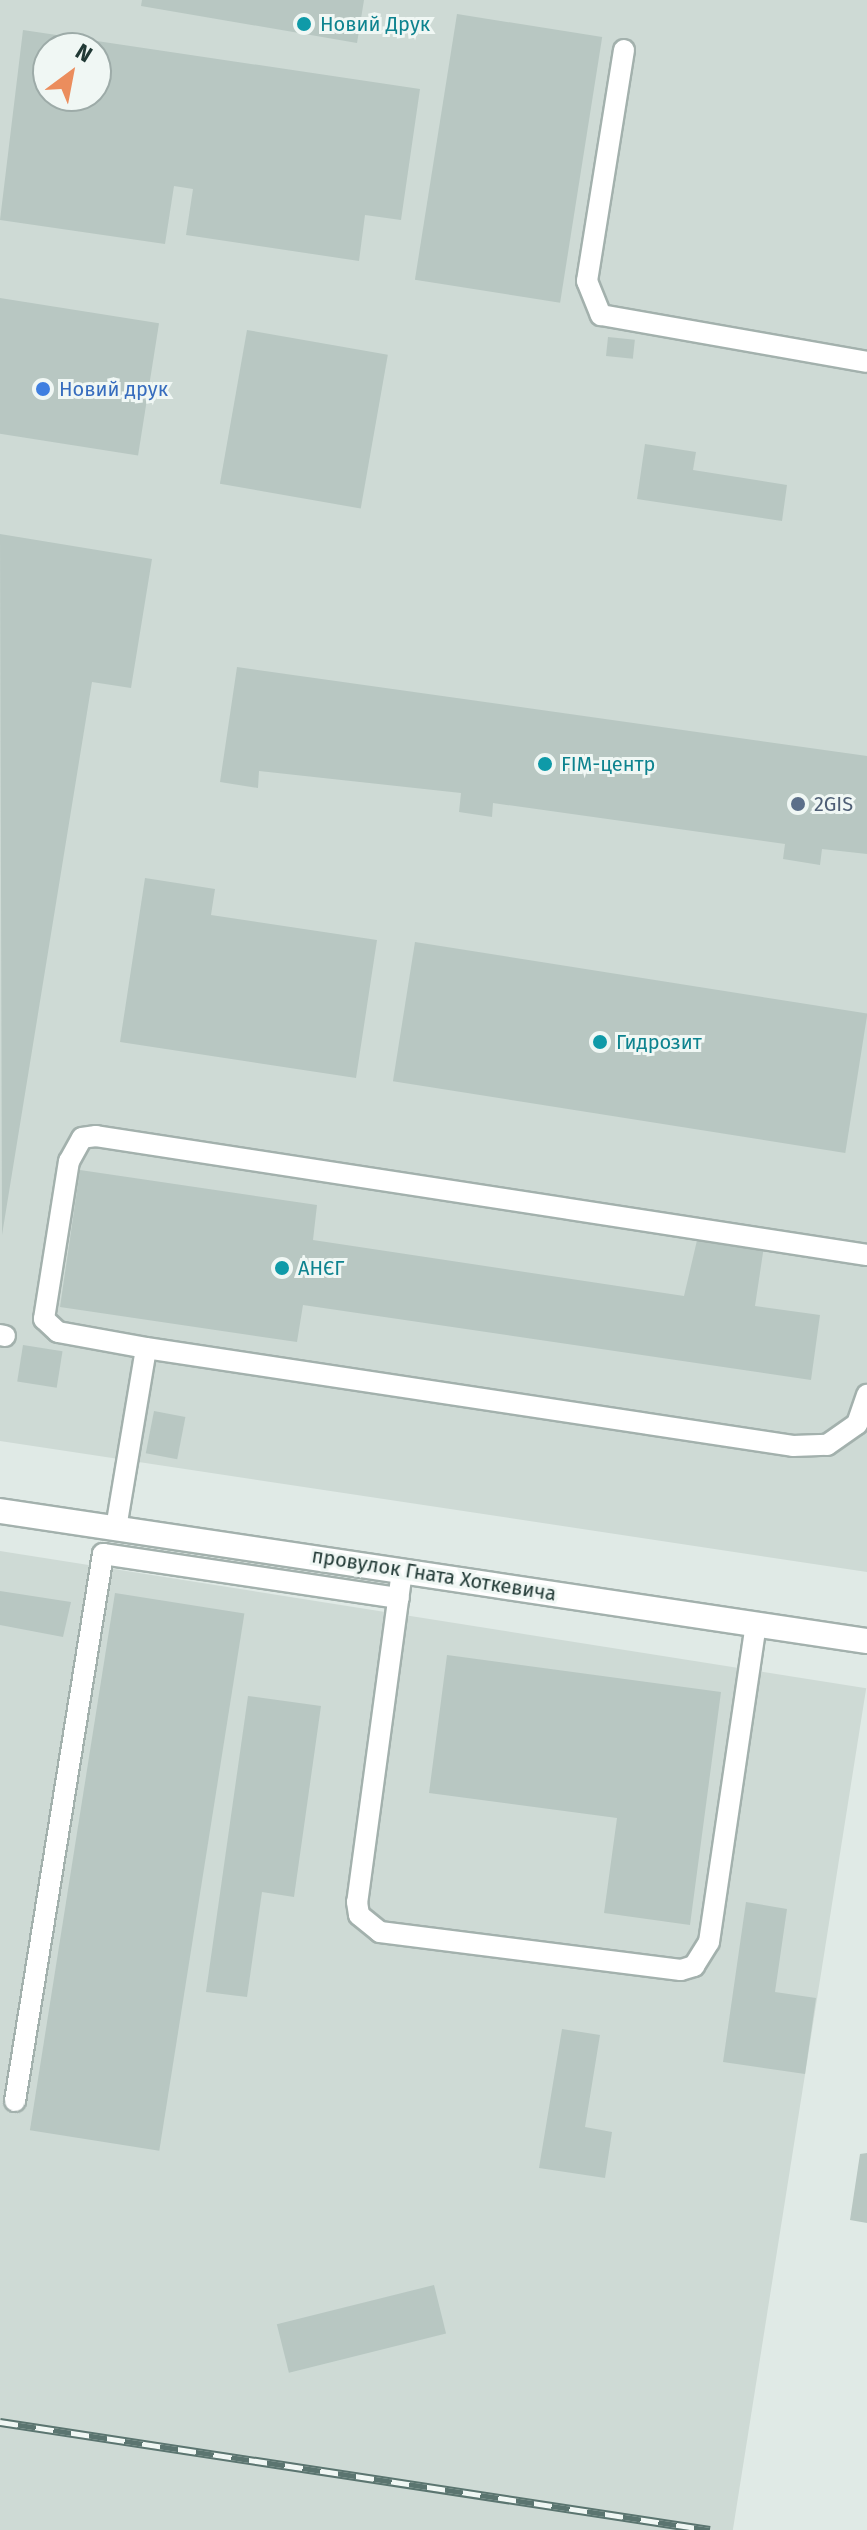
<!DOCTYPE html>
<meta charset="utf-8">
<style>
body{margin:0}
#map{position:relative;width:867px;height:2530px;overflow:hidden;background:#e0eae6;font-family:"Fira Sans",sans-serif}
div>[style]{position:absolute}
.built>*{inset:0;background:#cedad5;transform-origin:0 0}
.building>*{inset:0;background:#b8c7c2;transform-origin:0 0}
.roads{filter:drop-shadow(2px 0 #a3b1ad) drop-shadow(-2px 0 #a3b1ad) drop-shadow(0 2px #a3b1ad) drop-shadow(0 -2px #a3b1ad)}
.service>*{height:20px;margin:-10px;padding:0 10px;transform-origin:10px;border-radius:10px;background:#fff}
.minor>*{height:24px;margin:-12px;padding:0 12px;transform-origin:12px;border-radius:12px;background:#fff}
.rail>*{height:9px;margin-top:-4.5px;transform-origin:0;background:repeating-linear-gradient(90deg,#f0f7f4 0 18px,#5b7570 0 36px);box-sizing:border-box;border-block:2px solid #5b7570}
.dots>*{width:22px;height:22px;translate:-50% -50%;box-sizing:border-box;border:4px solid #f0f7f4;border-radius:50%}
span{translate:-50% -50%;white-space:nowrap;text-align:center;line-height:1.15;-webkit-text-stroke:6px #f0f7f4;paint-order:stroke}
.culture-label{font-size:20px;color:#0d838f}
.left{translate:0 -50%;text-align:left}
.shop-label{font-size:20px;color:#366cbe}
.service-label{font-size:20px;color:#4e5e75}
.street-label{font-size:20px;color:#213935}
.north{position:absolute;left:32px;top:32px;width:80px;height:80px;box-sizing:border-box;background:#f0f7f4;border:2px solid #9daba8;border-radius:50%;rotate:32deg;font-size:22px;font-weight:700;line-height:32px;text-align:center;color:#213935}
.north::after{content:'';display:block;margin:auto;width:28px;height:36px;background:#eb8d5d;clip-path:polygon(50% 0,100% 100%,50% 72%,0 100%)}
</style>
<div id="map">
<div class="built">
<i style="clip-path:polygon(evenodd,0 0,867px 0,867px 1572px,0 1441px,0 0,48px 48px,96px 48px,96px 96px,48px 96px,48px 48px)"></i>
<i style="left:0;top:1551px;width:877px;height:979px;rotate:9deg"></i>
</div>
<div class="building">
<i style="clip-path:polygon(142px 0,364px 0,357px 43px,141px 6px)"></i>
<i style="left:457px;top:14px;width:147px;height:269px;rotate:9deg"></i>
<i style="clip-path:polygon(evenodd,23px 30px,420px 89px,401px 220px,365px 215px,359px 261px,186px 235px,193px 189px,174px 186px,165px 244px,0 220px,23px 30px,48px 48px,96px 48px,96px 96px,48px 96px,48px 48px)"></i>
<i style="left:0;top:298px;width:161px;height:134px;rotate:9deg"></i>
<i style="left:247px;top:330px;width:143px;height:156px;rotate:10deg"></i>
<i style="left:608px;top:337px;width:27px;height:19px;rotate:6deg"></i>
<i style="clip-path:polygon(645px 444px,696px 452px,693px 470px,787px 485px,782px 521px,637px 499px)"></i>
<i style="clip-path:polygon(0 534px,152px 559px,131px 688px,92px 682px,2px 1235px)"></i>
<i style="clip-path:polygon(237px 667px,867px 756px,867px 854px,822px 849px,820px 865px,783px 859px,785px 844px,493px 803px,492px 817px,459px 812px,461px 793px,259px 771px,258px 788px,220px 782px)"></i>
<i style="clip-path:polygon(145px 878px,215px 889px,211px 915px,377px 940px,356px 1078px,120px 1042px)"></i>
<i style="left:415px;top:942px;width:458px;height:141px;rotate:9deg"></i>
<i style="clip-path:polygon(80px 1170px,317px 1205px,313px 1240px,684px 1296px,698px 1236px,764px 1246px,755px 1306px,820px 1315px,811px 1380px,303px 1305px,297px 1342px,60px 1307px)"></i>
<i style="left:23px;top:1345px;width:40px;height:37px;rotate:9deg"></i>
<i style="left:154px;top:1411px;width:32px;height:43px;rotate:11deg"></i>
<i style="clip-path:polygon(0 1591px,71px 1602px,63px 1637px,0 1625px)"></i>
<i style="left:115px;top:1593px;width:131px;height:544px;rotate:9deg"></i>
<i style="clip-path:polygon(447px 1655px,721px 1692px,690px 1925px,604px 1913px,617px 1818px,429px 1793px)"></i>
<i style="clip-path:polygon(248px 1696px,321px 1706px,294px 1897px,262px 1892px,247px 1997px,206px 1992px)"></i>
<i style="clip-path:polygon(746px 1902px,787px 1909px,775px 1992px,816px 1998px,805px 2074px,723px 2062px)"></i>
<i style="clip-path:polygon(562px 2029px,600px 2035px,585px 2127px,612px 2132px,605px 2178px,539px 2168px)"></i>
<i style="clip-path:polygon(867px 2153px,867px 2223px,850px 2220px,860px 2154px)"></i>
<i style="left:434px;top:2285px;width:50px;height:162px;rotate:76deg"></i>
</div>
<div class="roads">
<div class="service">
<i style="left:624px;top:50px;width:234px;rotate:99.1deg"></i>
<i style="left:587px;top:281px;width:37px;rotate:68deg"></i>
<i style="left:601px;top:315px;width:270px;rotate:10deg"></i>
<i style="left:867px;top:1255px;width:780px;rotate:-171.23deg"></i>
<i style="left:96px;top:1136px;width:14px;rotate:172deg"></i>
<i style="left:82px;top:1138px;width:26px;rotate:119deg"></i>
<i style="left:69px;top:1161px;width:160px;rotate:99deg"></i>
<i style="left:44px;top:1319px;width:19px;rotate:43deg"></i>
<i style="left:58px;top:1332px;width:89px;rotate:10.3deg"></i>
<i style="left:146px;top:1348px;width:654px;rotate:8.61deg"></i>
<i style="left:793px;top:1446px;width:34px;rotate:-2deg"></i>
<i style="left:827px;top:1445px;width:37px;rotate:-35deg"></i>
<i style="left:857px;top:1424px;width:31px;rotate:-71deg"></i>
<i style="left:0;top:1335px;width:5px;rotate:11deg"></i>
<i style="left:116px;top:1528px;width:182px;rotate:-80.5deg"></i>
<i style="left:402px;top:1571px;width:334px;rotate:97.7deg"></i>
<i style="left:357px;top:1902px;width:13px;rotate:81deg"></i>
<i style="left:359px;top:1915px;width:27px;rotate:39deg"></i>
<i style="left:380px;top:1932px;width:303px;rotate:7.2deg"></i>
<i style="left:681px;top:1970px;width:14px;rotate:-17deg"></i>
<i style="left:694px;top:1966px;width:28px;rotate:-58deg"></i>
<i style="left:709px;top:1942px;width:321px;rotate:-81.6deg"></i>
<i style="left:15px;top:2101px;width:554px;rotate:-80.86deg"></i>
<i style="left:103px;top:1554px;width:299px;rotate:8.5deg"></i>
</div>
<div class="minor">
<i style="left:0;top:1511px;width:877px;rotate:8.53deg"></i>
</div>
</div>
<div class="rail">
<i style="left:0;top:2422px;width:718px;rotate:8.65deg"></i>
</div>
<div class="dots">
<i style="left:304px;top:24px;background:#0f9aa8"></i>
<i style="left:43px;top:389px;background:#3f7fe0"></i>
<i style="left:545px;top:764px;background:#0f9aa8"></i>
<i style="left:798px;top:804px;background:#5c6f8a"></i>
<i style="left:600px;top:1042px;background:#0f9aa8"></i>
<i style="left:282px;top:1268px;background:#0f9aa8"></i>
</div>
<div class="culture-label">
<span class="left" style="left:320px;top:24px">Новий Друк</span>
<span class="left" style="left:561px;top:764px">FIM-центр</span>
<span class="left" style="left:616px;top:1042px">Гидрозит</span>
<span class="left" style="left:298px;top:1268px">АНЄГ</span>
</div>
<div class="shop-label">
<span class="left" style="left:59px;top:389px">Новий друк</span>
</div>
<div class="service-label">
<span class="left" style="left:814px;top:804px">2GIS</span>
</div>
<div class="street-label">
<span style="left:434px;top:1575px;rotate:9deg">провулок Гната Хоткевича</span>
</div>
<div class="north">N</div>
</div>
